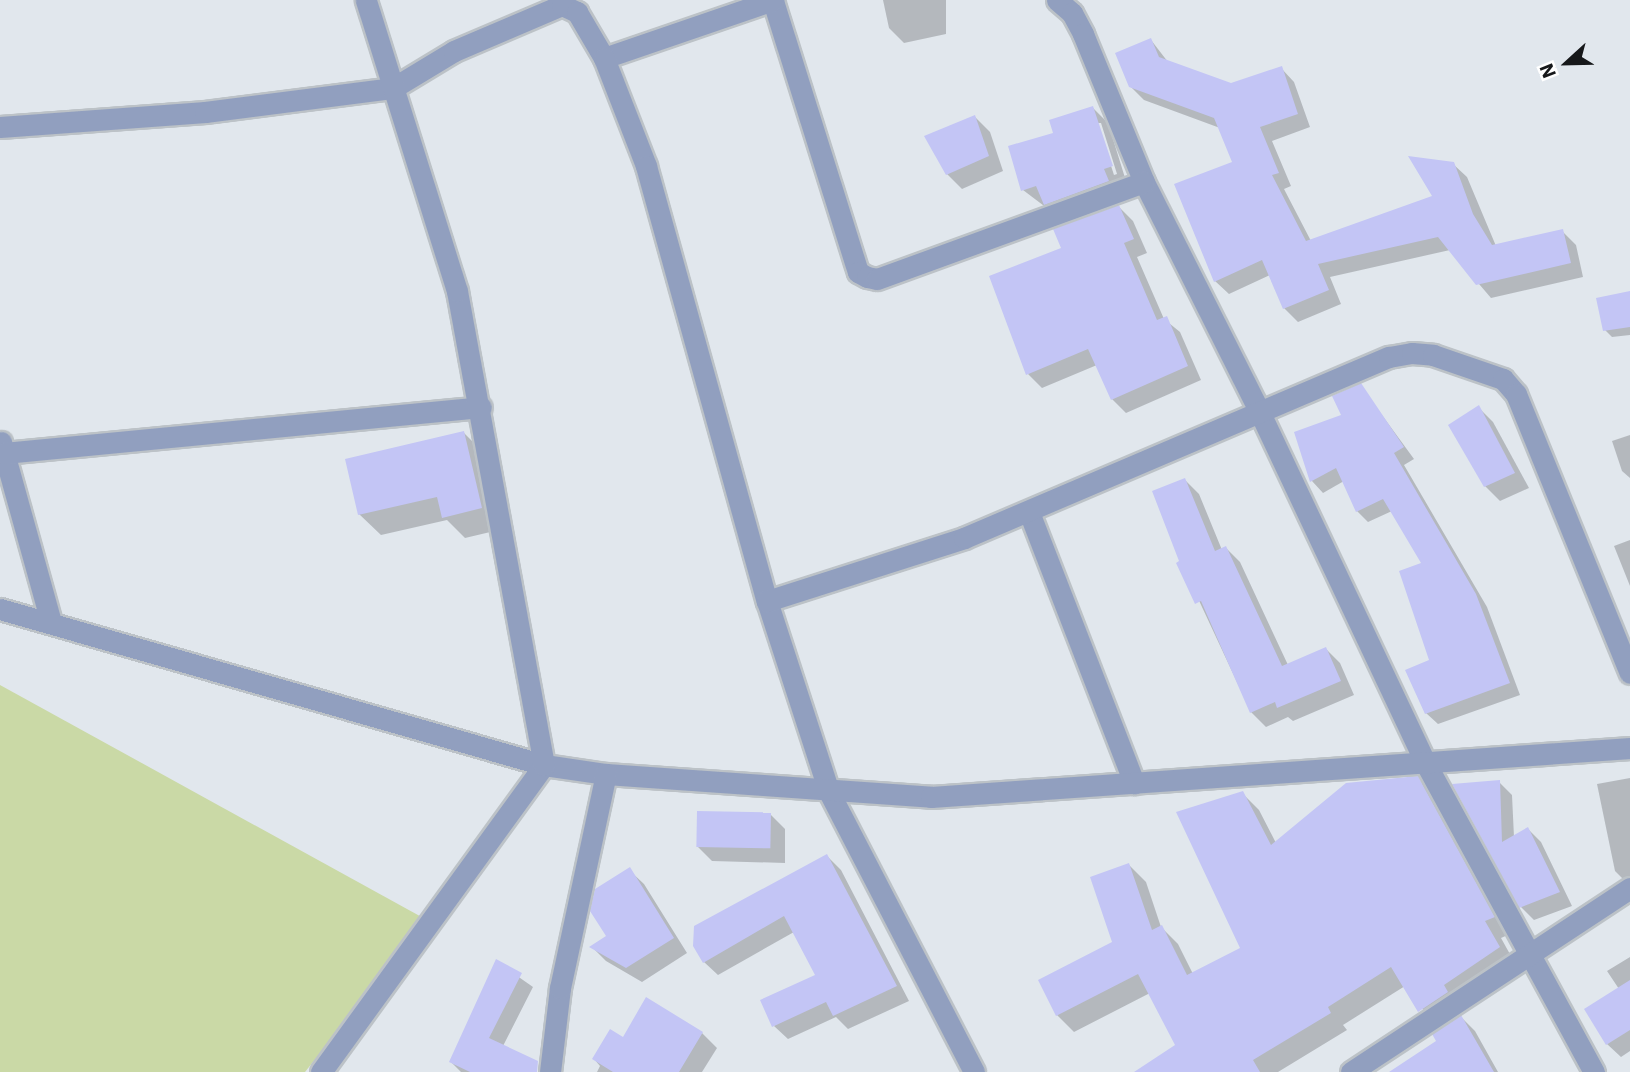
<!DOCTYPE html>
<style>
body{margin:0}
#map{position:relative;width:1630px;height:1072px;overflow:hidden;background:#e1e7ed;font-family:"IBM Plex Sans",sans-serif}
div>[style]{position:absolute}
.green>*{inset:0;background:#cad9a6}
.shadow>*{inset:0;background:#0003}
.building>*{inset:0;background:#c3c5f5;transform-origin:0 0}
.roads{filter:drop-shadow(2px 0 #bcc2c7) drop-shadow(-2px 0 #bcc2c7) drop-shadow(0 2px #bcc2c7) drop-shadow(0 -2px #bcc2c7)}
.minor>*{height:21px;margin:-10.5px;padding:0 10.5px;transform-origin:10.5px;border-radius:10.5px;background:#919fbf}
span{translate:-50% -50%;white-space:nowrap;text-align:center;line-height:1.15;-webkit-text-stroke:6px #fff;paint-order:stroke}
.north{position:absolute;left:1532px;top:28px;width:70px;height:70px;-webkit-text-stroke:5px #fff;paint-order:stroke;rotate:248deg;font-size:19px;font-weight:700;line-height:28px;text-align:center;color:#16181a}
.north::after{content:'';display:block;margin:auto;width:24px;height:32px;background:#16181a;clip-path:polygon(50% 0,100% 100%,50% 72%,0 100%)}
</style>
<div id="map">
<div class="green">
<i style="clip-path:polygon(0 685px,427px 920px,305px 1072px,0 1072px)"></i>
</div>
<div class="shadow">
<i style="clip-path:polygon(883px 0,946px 0,946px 34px,904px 43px,889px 28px)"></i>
<i style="clip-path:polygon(1151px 40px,1168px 62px,1231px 85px,1281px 68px,1294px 82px,1310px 127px,1272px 141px,1291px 186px,1284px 189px,1311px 241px,1435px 197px,1453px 164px,1467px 177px,1496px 246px,1562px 231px,1576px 245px,1583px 277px,1491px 298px,1450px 250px,1330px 277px,1341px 304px,1298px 322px,1284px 308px,1270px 275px,1229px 294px,1215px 281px,1234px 163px,1220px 128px,1144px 100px,1130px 86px)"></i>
<i style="clip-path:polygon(evenodd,1093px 108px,1108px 123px,1126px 181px,1060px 218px,1023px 190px,1055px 134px,1093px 108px,1097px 123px,1101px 123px,1117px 174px,1114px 175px,1097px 123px)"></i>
<i style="clip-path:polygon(975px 117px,990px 132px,1003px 171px,962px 189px,947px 174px)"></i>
<i style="clip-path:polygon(1119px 207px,1133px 221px,1147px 253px,1137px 257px,1164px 319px,1180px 332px,1201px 380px,1126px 413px,1112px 399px,1097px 365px,1042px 388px,1028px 374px,1064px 249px)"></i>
<i style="clip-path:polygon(1630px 293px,1630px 335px,1612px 337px,1605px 330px)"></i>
<i style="clip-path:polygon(1360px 385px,1414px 459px,1404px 465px,1487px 607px,1520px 695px,1438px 724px,1426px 713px,1431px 661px,1424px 564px,1392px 511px,1368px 522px,1357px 511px,1344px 481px,1323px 493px,1312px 481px,1296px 434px,1344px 416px)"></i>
<i style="clip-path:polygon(1479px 408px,1493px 422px,1529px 488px,1500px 501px,1485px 486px)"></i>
<i style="clip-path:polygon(464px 433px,486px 455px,503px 529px,465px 538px,447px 520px,381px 535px,359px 514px)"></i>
<i style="clip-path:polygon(1630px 435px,1630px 478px,1622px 471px,1612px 441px)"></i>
<i style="clip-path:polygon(1185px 480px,1199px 494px,1222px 550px,1226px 548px,1240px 562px,1288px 665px,1326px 649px,1340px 663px,1354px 695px,1293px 721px,1288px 717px,1266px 727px,1251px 712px,1181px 562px)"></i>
<i style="clip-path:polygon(1630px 540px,1630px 586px,1614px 546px)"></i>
<i style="clip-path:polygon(1417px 778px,1434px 795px,1510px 934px,1501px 938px,1516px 965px,1437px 1028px,1405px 986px,1343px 1025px,1347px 1030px,1278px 1072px,1137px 1072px,1177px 1046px,1150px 993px,1074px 1032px,1057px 1015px,1114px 943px,1129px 865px,1146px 882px,1161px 927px,1178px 944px,1193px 974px,1242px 948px,1242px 793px,1259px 810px,1276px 843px)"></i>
<i style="clip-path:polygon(1630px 778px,1630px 882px,1627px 883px,1615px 871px,1597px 784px)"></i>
<i style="clip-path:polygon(1499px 782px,1512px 795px,1514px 837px,1528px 829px,1541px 842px,1572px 906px,1534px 920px,1521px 907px,1455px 785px)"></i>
<i style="clip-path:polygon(770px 814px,785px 829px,785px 863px,712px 861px,698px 847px)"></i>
<i style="clip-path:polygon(827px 856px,841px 870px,909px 1001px,848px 1029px,836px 1017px,788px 1039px,774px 1026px,817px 975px,794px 932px,718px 975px,704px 962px)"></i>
<i style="clip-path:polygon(629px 870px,644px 884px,687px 953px,642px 982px,606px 961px,592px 947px,609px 937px)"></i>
<i style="clip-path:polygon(1630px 957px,1630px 1051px,1621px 1057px,1607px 1044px,1619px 989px,1607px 971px)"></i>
<i style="clip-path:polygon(496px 961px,533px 987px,503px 1046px,526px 1072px,461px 1072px,451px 1062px)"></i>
<i style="clip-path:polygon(1461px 1017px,1475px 1031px,1498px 1072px,1393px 1072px,1438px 1042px)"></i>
<i style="clip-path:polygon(702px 1033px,717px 1048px,702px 1072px,597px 1072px,600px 1066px,594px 1059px,623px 1039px)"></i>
</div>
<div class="building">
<i style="clip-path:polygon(1151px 38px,1159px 57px,1231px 83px,1282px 66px,1298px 114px,1260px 127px,1279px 173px,1272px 175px,1306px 241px,1432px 196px,1408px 156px,1454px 162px,1473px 214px,1492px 245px,1563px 229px,1571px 263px,1476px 285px,1438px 237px,1318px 264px,1329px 290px,1283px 309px,1262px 260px,1214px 282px,1174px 184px,1232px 162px,1214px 118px,1129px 87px,1115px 53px)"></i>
<i style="clip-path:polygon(1093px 106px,1113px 166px,1104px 169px,1109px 181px,1044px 205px,1036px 186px,1021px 191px,1008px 146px,1053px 133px,1049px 120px)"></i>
<i style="clip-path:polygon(975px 115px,989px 156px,946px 175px,924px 136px)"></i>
<i style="clip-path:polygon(1119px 205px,1134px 239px,1124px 243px,1157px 320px,1167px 316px,1188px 366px,1111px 400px,1088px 349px,1026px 375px,989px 276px,1061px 248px,1053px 229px)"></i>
<i style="clip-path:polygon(1630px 291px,1630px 327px,1603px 331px,1596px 298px)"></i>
<i style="clip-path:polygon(1361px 383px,1404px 447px,1394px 453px,1476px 594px,1510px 683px,1425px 714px,1405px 670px,1429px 660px,1399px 571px,1421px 563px,1383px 499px,1356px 512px,1336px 468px,1310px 482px,1294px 432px,1341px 415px,1332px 396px)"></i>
<i style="clip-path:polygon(1479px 405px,1515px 473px,1484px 487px,1448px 425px)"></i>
<i style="clip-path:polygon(464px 431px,482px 508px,442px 518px,437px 497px,358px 515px,345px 459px)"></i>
<i style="clip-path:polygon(1185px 478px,1215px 551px,1226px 546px,1282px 666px,1326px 647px,1341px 681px,1277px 708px,1275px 702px,1250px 713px,1201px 601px,1195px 604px,1176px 563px,1179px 561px,1152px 491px)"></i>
<i style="clip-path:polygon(1418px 776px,1495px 917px,1485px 921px,1500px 947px,1444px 985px,1448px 992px,1418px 1012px,1391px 967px,1328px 1007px,1331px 1013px,1253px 1060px,1260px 1072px,1134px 1072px,1175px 1045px,1138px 974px,1056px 1016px,1038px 980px,1112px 942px,1090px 877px,1129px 863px,1152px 930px,1162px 925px,1187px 975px,1240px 948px,1176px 812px,1243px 791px,1271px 845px,1346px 783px)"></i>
<i style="clip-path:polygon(1500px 780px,1502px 842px,1528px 827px,1560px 892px,1519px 908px,1452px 784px)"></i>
<i style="left:697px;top:811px;width:74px;height:36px;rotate:1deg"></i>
<i style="clip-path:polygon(827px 854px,897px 986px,833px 1016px,826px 1002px,772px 1027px,760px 1000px,815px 975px,784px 916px,703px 963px,693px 946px,694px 926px)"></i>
<i style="clip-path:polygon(630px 867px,674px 938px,626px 968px,589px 947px,606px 936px,590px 911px,595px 889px)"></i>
<i style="clip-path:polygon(496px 959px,522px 973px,489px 1038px,538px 1061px,537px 1072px,470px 1072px,449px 1062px)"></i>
<i style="clip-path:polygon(1630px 980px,1630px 1030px,1606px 1045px,1584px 1009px)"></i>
<i style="clip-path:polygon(646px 997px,703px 1032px,679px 1072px,613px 1072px,592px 1059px,610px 1029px,623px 1037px)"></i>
<i style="clip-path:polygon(1461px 1015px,1494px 1072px,1389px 1072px,1436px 1041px,1432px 1034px)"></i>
</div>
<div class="roads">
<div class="minor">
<i style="left:1057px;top:0;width:20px;rotate:41deg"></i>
<i style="left:1072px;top:13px;width:24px;rotate:62deg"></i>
<i style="left:1083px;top:34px;width:160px;rotate:67.6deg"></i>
<i style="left:1144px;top:182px;width:261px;rotate:63.3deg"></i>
<i style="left:1261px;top:415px;width:386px;rotate:64.7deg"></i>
<i style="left:1426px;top:764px;width:351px;rotate:61.4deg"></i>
<i style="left:773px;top:1px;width:284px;rotate:72.6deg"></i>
<i style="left:858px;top:272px;width:10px;rotate:29deg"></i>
<i style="left:867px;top:277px;width:10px;rotate:11deg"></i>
<i style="left:877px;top:279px;width:284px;rotate:-20deg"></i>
<i style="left:604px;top:58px;width:179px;rotate:-18.9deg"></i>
<i style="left:0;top:127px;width:206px;rotate:-4.2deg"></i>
<i style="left:205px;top:112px;width:190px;rotate:-7.3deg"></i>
<i style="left:393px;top:88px;width:71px;rotate:-31.2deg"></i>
<i style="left:454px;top:51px;width:117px;rotate:-23.1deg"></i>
<i style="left:562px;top:5px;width:17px;rotate:25deg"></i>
<i style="left:577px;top:12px;width:53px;rotate:59.6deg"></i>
<i style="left:604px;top:58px;width:116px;rotate:68.7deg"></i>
<i style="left:646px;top:166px;width:452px;rotate:74.5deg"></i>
<i style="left:767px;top:601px;width:201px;rotate:72deg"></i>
<i style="left:829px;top:792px;width:315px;rotate:62.6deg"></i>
<i style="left:1px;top:442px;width:187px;rotate:74.5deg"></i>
<i style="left:4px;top:453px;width:479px;rotate:-5.5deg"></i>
<i style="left:1029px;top:512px;width:291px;rotate:68.8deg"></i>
<i style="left:767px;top:601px;width:207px;rotate:-17.7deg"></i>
<i style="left:964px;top:538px;width:462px;rotate:-23.1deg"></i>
<i style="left:1389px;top:357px;width:23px;rotate:-10deg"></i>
<i style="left:1412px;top:353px;width:21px;rotate:5deg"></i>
<i style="left:1433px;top:355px;width:74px;rotate:18.9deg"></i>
<i style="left:1503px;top:379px;width:20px;rotate:49deg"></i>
<i style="left:1516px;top:394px;width:301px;rotate:67.8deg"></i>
<i style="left:0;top:609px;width:566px;rotate:16deg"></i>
<i style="left:544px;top:765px;width:63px;rotate:8.3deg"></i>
<i style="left:606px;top:774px;width:326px;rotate:4deg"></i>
<i style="left:931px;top:797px;width:701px;rotate:-4.01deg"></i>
<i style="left:321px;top:1072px;width:379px;rotate:-54deg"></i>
<i style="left:544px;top:765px;width:482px;rotate:-100.4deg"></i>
<i style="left:457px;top:291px;width:305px;rotate:-107.4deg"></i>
<i style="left:550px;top:1072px;width:85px;rotate:-83.2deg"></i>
<i style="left:560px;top:988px;width:219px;rotate:-77.9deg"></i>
<i style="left:1351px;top:1072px;width:334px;rotate:-33.4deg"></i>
</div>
</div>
<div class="north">N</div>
</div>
